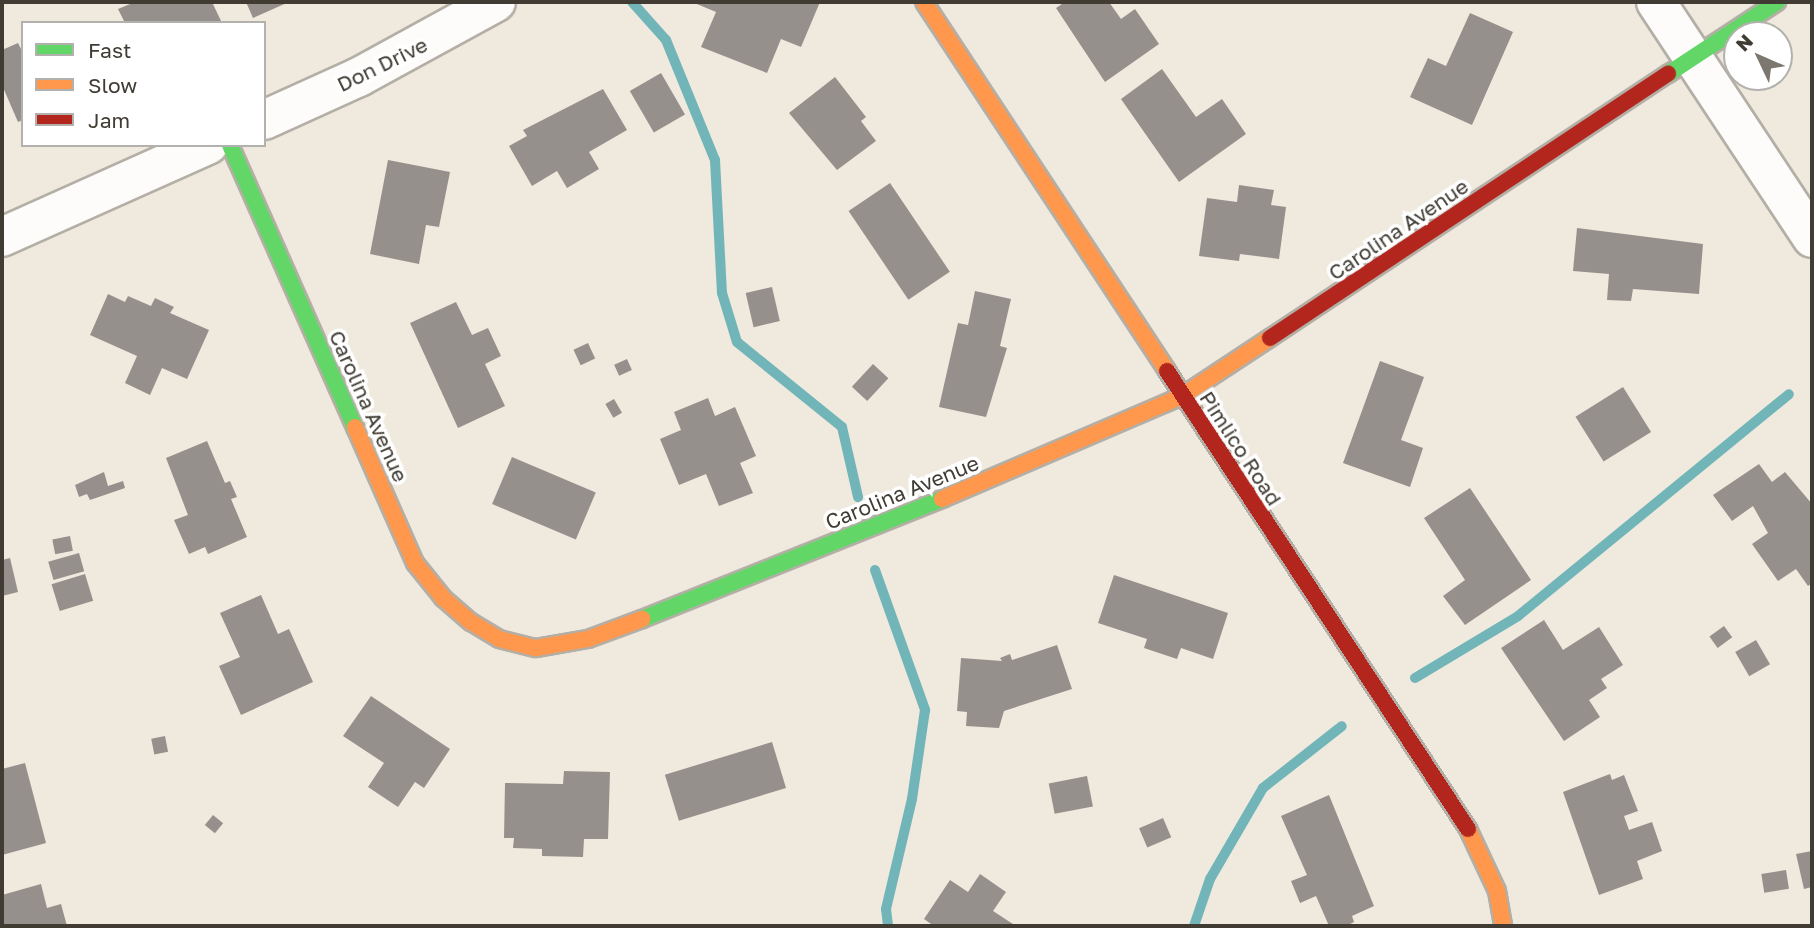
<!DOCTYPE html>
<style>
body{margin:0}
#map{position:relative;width:1814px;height:928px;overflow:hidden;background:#efe9de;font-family:"Golos Text",sans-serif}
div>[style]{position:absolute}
.stream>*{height:10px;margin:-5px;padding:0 5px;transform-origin:5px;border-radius:5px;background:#72b5b9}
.building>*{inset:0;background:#96908d;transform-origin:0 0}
.roads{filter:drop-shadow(2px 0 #b4afa6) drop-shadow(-2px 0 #b4afa6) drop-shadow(0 2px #b4afa6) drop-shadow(0 -2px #b4afa6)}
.street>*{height:38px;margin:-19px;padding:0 19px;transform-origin:19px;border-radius:19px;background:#fdfcfa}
.fast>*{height:16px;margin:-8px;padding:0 8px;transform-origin:8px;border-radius:8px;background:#63d668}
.slow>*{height:16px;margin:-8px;padding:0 8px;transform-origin:8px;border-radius:8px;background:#ff974d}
.jam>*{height:16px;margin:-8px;padding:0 8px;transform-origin:8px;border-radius:8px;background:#b3261e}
span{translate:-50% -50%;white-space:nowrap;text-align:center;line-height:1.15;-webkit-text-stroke:7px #fff;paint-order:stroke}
.street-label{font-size:21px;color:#403b33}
.frame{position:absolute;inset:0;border:4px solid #403b33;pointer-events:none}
.legend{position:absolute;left:21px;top:21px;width:245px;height:126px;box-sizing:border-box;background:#fff;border:2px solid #b3b1ad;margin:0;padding:9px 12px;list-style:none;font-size:21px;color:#403b33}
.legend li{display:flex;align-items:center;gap:14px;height:35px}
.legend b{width:35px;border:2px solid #b3b1ad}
.north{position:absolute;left:1723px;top:21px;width:70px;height:70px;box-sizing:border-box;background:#fff;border:2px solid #b3b1ad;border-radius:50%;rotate:314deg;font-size:19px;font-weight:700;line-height:28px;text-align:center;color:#403b33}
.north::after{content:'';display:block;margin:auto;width:24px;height:32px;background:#7d786f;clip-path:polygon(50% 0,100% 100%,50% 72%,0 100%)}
</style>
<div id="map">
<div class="stream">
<i style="left:632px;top:2px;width:51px;rotate:48.2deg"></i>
<i style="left:666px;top:40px;width:130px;rotate:67.8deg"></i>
<i style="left:715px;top:160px;width:133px;rotate:87deg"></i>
<i style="left:722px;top:293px;width:51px;rotate:73deg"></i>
<i style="left:737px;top:342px;width:135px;rotate:39deg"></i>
<i style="left:842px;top:427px;width:72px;rotate:77.1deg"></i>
<i style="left:875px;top:570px;width:149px;rotate:70.3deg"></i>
<i style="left:925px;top:710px;width:90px;rotate:98.3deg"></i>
<i style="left:912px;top:799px;width:113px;rotate:103.3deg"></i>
<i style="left:886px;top:909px;width:17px;rotate:83deg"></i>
<i style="left:1415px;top:678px;width:120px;rotate:-31deg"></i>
<i style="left:1518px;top:616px;width:350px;rotate:-39.3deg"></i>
<i style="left:1194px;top:926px;width:50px;rotate:-71.2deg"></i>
<i style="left:1210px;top:879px;width:105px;rotate:-59.8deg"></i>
<i style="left:1263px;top:788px;width:100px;rotate:-38.1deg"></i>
</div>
<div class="building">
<i style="clip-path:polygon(135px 2px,212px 2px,222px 23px,125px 23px,118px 9px)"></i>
<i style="clip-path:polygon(246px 2px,289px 2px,253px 18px)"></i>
<i style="clip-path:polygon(692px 2px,820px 2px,801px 47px,781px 39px,767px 73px,701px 47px,716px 12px)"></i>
<i style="clip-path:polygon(1065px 2px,1109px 2px,1121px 19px,1135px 9px,1159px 44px,1105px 82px,1056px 8px)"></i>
<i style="clip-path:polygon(1470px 13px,1513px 32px,1472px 125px,1410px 97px,1428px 58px,1446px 66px)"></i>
<i style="clip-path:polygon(18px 43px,23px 53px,23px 120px,18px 122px,2px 85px,2px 50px)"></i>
<i style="clip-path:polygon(1162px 69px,1196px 117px,1222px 99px,1246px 134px,1179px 182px,1121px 99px)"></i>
<i style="left:661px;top:73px;width:48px;height:36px;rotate:60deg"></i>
<i style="clip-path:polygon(835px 77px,866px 117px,861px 121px,876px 141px,837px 170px,789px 113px)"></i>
<i style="clip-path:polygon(603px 89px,627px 130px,589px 152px,599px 169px,567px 188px,557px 171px,532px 186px,509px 146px,527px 136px,523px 130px)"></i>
<i style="clip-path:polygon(388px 160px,450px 172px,439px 227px,426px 225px,419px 264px,370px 254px)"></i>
<i style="left:890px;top:183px;width:107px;height:50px;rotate:56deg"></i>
<i style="clip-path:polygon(1239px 185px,1274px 190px,1271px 205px,1286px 207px,1279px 259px,1240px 254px,1239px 261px,1199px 256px,1207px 198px,1237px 202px)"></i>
<i style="clip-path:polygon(1577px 228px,1703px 244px,1699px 294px,1633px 289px,1631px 301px,1607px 300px,1609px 274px,1573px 271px)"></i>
<i style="left:772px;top:287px;width:35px;height:27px;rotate:77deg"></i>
<i style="clip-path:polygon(975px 291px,1011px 299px,1000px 346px,1007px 348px,986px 417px,939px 407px,958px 323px,968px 325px)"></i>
<i style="clip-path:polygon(108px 294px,125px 302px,128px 296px,151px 306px,155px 298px,174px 307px,170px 313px,209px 330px,187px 379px,162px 368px,150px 395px,125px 383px,137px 356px,90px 335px)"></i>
<i style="clip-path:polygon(456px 302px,472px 335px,488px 328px,501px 356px,485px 364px,505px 406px,458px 428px,410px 323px)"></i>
<i style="left:588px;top:343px;width:17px;height:16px;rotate:65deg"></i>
<i style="left:627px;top:359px;width:12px;height:14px;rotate:66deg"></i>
<i style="clip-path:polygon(1380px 361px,1424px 377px,1401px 440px,1423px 448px,1410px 487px,1343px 463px)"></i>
<i style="left:873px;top:364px;width:21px;height:31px;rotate:43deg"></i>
<i style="left:1623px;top:387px;width:53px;height:56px;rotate:58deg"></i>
<i style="clip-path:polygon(708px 398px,715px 416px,735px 407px,756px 456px,740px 463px,753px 493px,719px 506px,706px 474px,679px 485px,660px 439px,681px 430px,674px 412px)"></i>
<i style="left:614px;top:399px;width:16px;height:10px;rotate:60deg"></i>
<i style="clip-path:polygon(207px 441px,225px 483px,230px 481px,237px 497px,231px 499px,247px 537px,208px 554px,205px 547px,189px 554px,174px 520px,188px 515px,166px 458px)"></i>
<i style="left:512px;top:457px;width:91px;height:51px;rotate:23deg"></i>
<i style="clip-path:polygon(1759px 464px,1772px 482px,1785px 472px,1812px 504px,1812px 583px,1808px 586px,1796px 569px,1778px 581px,1752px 544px,1768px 533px,1753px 506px,1732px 521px,1713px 495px)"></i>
<i style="clip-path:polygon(104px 472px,108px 486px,123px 481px,125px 488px,90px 500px,87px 494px,79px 497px,75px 485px)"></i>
<i style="clip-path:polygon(1470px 488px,1531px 580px,1465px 625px,1443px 596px,1465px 580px,1424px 518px)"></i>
<i style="left:70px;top:536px;width:15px;height:18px;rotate:79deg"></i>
<i style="left:79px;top:553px;width:19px;height:32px;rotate:74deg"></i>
<i style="clip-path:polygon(10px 558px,18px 592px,2px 596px,2px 560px)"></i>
<i style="left:85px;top:574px;width:28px;height:35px;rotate:73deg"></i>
<i style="clip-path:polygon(1114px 575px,1228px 613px,1213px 659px,1181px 648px,1177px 659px,1144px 648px,1147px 639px,1098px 623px)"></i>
<i style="clip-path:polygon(261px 595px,278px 634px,289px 629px,313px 682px,241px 715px,219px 666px,240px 657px,220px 613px)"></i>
<i style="clip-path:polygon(1544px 620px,1563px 650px,1599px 627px,1623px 665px,1601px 679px,1607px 688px,1589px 700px,1600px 717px,1564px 741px,1501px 648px)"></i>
<i style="left:1724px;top:626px;width:14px;height:18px;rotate:54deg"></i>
<i style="left:1756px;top:640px;width:28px;height:24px;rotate:60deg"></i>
<i style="clip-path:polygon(1057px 645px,1072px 689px,1004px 711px,999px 728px,966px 726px,967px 712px,957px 711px,961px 658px,1002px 661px,1000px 658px,1010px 654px,1012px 660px)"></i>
<i style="clip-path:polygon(371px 696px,450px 749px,424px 788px,415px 782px,398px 807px,368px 787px,384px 763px,343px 736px)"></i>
<i style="left:165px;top:736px;width:16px;height:14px;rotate:79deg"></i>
<i style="left:772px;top:742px;width:48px;height:112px;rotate:73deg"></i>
<i style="clip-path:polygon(25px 763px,46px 843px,2px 855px,2px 769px)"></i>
<i style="clip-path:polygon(564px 771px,610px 772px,608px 839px,584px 839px,583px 857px,542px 856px,542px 849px,513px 848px,514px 838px,504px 838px,505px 783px,563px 784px)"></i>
<i style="clip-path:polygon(1610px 774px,1612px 780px,1624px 775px,1638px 811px,1624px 816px,1629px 830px,1652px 822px,1662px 851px,1637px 861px,1643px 879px,1599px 895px,1563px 792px)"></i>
<i style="left:1087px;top:776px;width:31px;height:39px;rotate:79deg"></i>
<i style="clip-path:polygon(1329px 795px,1374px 906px,1352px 916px,1354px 922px,1346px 926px,1329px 926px,1316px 896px,1300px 903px,1291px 881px,1307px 875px,1281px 816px)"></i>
<i style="left:213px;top:815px;width:13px;height:13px;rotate:39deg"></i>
<i style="left:1163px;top:818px;width:21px;height:26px;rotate:67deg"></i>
<i style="clip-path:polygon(1812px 851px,1812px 887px,1804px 889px,1796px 854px)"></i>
<i style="left:1786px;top:870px;width:19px;height:25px;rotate:81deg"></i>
<i style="clip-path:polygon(980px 874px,1006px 892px,993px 911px,1016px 926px,934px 926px,924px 919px,950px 880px,968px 892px)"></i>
<i style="clip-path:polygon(41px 884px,47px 908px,61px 904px,67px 926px,2px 926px,2px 895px)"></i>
</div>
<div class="roads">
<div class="street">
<i style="left:1656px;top:2px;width:283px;rotate:56.5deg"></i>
<i style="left:264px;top:120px;width:104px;rotate:-24.4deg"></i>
<i style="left:359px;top:77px;width:156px;rotate:-28.7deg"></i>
<i style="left:2px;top:237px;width:226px;rotate:-24.1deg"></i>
</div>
<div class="fast">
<i style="left:1668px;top:74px;width:131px;rotate:-33.4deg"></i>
<i style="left:230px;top:145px;width:308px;rotate:66.1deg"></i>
<i style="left:642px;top:619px;width:323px;rotate:-21.8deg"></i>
</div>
<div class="slow">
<i style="left:924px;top:2px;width:442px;rotate:56.6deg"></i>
<i style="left:355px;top:427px;width:149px;rotate:66.2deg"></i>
<i style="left:415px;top:563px;width:45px;rotate:51.3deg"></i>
<i style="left:443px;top:598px;width:37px;rotate:41deg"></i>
<i style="left:471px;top:622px;width:33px;rotate:31deg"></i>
<i style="left:499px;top:639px;width:38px;rotate:14deg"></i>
<i style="left:536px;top:648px;width:53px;rotate:-9.8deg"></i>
<i style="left:588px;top:639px;width:58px;rotate:-20.3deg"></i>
<i style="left:942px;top:499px;width:261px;rotate:-23.2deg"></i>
<i style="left:1182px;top:396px;width:105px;rotate:-33.4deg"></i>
<i style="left:1468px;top:829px;width:68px;rotate:64.9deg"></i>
<i style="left:1497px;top:891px;width:36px;rotate:80deg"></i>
</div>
<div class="jam">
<i style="left:1270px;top:338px;width:478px;rotate:-33.6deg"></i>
<i style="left:1167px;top:371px;width:548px;rotate:56.69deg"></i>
</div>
</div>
<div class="street-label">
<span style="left:382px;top:64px;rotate:-26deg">Don Drive</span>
<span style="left:1398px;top:229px;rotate:-34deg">Carolina Avenue</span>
<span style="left:369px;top:406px;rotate:66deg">Carolina Avenue</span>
<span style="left:1241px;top:448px;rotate:57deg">Pimlico Road</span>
<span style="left:902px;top:492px;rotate:-22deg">Carolina Avenue</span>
</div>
<div class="frame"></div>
<ul class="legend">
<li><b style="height:9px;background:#63d668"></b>Fast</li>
<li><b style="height:9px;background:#ff974d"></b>Slow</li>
<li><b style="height:9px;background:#b3261e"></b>Jam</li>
</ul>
<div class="north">N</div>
</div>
